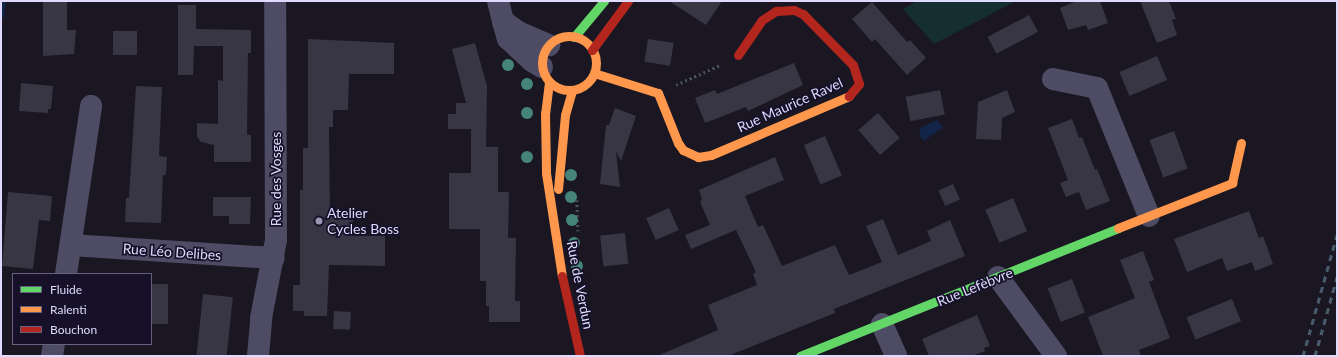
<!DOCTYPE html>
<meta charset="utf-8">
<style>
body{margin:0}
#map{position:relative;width:1338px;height:357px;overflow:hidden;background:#1a1723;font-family:Lato,sans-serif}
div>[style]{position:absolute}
.green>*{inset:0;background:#152f30}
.water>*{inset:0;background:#122549}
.stream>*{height:6px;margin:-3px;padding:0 3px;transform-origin:3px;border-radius:3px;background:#122549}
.building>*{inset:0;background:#383545;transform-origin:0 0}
.path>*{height:2.5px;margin-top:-1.25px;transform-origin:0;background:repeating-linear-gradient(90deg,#495462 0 2px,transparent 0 5px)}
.street>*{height:22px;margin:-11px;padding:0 11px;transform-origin:11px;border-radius:11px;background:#4e4c64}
.fast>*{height:9px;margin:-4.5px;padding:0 4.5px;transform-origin:4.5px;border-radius:4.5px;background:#63d668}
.slow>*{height:9px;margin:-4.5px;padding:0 4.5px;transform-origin:4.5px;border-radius:4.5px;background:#ff974d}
.slow>.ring{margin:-4.5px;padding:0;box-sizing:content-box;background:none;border:9px solid #ff974d;border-radius:50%}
.jam>*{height:9px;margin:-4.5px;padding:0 4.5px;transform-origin:4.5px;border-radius:4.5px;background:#b3261e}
.rail>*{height:3px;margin-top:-1.5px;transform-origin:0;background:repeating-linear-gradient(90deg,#485a6b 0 6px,transparent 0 11px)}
.trees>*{width:12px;height:12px;margin:-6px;border-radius:50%;background:#44847a}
.dots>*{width:11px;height:11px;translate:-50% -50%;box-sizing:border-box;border:2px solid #161129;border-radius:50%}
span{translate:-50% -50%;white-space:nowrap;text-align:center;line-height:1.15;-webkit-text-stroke:3.5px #161129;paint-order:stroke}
.street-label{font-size:14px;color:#dfdafe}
.poi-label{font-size:14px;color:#dfdafe}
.left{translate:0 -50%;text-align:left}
.frame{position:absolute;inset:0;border:2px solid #dfdafe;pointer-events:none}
.legend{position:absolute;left:12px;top:273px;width:140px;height:72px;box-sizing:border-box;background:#161129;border:1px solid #66617e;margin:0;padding:5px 7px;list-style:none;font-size:12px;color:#dfdafe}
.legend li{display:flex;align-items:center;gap:8px;height:20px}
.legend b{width:20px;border:1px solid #66617e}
</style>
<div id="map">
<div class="green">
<i style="clip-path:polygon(917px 1px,1016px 1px,934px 44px,903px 9px)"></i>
</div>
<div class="water">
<i style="clip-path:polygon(937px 120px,943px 127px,924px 141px,919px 135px,921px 128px)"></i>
</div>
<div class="stream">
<i style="left:1px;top:16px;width:15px;rotate:-82deg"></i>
</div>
<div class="building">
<i style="clip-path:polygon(43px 1px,67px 1px,67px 30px,76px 30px,74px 54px,43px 56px)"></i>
<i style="clip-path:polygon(669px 1px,722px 1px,706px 25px)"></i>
<i style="clip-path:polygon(1077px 1px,1100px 1px,1108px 23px,1088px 30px,1086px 25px,1068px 30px,1060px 8px)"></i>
<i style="clip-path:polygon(1140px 1px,1169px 1px,1176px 19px,1172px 20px,1177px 35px,1157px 43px)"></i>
<i style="clip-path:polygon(872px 2px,907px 42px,910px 40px,926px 58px,907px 75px,875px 39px,872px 42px,852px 19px)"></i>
<i style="clip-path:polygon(178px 5px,196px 5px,196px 29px,251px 30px,251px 53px,248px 53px,247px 135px,251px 135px,251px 162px,214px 162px,214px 145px,201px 142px,197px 137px,197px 123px,218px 124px,218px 80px,223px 81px,223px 46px,194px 46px,193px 75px,178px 75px)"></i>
<i style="left:1029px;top:15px;width:19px;height:47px;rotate:62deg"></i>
<i style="left:137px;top:31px;width:24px;height:24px;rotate:90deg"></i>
<i style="clip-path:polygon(308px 39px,394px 43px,394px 74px,349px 74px,348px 110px,333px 110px,333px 127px,329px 127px,330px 215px,353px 215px,353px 236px,385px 236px,385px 266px,329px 265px,327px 316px,304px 316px,304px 311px,293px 311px,293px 285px,300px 285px,300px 190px,303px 190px,303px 148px,308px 148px)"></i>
<i style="left:648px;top:39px;width:26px;height:23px;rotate:9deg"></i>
<i style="clip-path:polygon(475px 43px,487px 86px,486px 147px,498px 147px,498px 192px,509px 192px,508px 238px,516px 238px,515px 301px,520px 301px,520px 322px,489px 322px,489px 306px,486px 306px,486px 281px,480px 281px,480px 229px,449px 229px,449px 173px,471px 173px,471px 129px,448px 129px,448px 114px,456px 114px,456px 103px,466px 103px,452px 49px)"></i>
<i style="left:1157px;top:56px;width:26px;height:41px;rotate:67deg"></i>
<i style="clip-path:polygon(794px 63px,803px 85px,748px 111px,746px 107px,705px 123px,695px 98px,715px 90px,717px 94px)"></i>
<i style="clip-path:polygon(21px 83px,53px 86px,51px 109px,48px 109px,48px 113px,19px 111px)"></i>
<i style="clip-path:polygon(136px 86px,162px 87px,159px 156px,167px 157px,166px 175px,163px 175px,161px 223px,125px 222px,126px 198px,129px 198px)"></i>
<i style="left:940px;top:90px;width:25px;height:35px;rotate:79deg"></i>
<i style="clip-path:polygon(1007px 90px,1015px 112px,1002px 118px,1001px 140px,976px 139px,978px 102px)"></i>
<i style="clip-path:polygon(615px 108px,636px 116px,621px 161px,616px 151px,620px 187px,600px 184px,606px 125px,609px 125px)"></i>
<i style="left:878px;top:113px;width:33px;height:26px;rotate:49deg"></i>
<i style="clip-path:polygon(1072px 119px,1079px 138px,1082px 137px,1095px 170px,1097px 169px,1110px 201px,1086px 210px,1079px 192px,1066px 197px,1060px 183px,1068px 180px,1048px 128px)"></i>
<i style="left:1174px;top:131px;width:40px;height:26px;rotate:70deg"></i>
<i style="left:825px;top:136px;width:43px;height:23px;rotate:67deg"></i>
<i style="clip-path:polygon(775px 157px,784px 180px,745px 196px,758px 227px,763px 225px,782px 266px,835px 245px,849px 275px,882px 262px,866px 226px,883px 219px,898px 255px,931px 241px,927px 231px,950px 220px,965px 256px,834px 309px,835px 313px,728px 356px,657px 356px,718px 330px,708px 305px,757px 285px,753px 274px,756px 272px,736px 230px,691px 249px,685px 235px,710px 225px,700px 202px,702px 199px,699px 190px)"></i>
<i style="left:953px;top:184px;width:17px;height:16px;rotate:66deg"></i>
<i style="clip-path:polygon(8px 192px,52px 196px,50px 221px,39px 220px,33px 269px,2px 266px)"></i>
<i style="clip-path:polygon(213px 197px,251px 197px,250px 224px,229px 224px,229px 216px,213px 216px)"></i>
<i style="left:1013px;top:198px;width:36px;height:30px;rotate:67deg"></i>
<i style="left:669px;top:208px;width:24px;height:25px;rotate:66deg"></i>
<i style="clip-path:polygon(1249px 211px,1259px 238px,1263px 236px,1273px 264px,1255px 271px,1252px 262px,1227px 271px,1222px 258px,1187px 272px,1174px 239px)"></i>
<i style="left:625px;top:233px;width:31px;height:25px;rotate:84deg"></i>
<i style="clip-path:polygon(1143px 251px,1154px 280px,1149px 282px,1170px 338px,1139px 350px,1141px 356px,1103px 356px,1088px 317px,1135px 298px,1120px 260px)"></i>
<i style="left:1072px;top:279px;width:36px;height:26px;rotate:69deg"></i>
<i style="left:151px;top:284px;width:17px;height:40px"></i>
<i style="left:203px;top:294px;width:30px;height:62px;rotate:6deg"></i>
<i style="left:1232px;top:299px;width:24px;height:49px;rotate:68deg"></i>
<i style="left:334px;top:311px;width:17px;height:18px;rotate:3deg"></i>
<i style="clip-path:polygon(977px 315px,990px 346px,984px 348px,985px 351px,972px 356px,929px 356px,922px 339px)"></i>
</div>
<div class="path">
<i style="left:676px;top:85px;width:48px;rotate:-24.4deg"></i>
<i style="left:577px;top:200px;width:31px;rotate:88deg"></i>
</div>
<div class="street">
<i style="left:498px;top:1px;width:21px;rotate:76deg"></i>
<i style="left:542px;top:67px;width:12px;rotate:-149deg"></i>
<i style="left:532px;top:61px;width:33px;rotate:-137deg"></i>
<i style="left:508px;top:39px;width:19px;rotate:-106deg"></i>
<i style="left:503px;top:21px;width:19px;rotate:36deg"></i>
<i style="left:518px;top:32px;width:34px;rotate:23deg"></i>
<i style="left:1053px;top:79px;width:45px;rotate:11.6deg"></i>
<i style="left:1097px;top:88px;width:138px;rotate:67.9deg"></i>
<i style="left:71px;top:245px;width:203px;rotate:3.7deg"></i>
<i style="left:66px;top:274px;width:170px;rotate:-81.5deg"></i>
<i style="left:998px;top:277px;width:98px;rotate:53.7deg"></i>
<i style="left:882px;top:324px;width:35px;rotate:66deg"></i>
<i style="left:52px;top:356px;width:12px;rotate:-81deg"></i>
<i style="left:258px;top:356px;width:38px;rotate:-85deg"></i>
<i style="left:261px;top:318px;width:79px;rotate:-79.1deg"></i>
<i style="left:276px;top:240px;width:239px;rotate:-90.2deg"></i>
</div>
<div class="fast">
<i style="left:574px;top:37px;width:47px;rotate:-50.2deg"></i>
<i style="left:800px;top:356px;width:343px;rotate:-21.9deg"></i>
</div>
<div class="slow">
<i class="ring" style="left:542px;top:36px;width:45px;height:45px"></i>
<i style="left:594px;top:73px;width:67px;rotate:17.4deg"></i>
<i style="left:658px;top:93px;width:54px;rotate:68.2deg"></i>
<i style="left:678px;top:143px;width:9px;rotate:54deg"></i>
<i style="left:683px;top:150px;width:17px;rotate:25deg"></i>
<i style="left:698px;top:157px;width:13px;rotate:-9deg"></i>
<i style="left:711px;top:155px;width:150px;rotate:-23.1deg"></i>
<i style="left:549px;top:82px;width:31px;rotate:97deg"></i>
<i style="left:545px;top:113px;width:60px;rotate:89deg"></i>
<i style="left:546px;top:173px;width:104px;rotate:81.2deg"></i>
<i style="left:558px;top:189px;width:74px;rotate:-84.6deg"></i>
<i style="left:565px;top:115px;width:26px;rotate:-74deg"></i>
<i style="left:1118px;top:228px;width:123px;rotate:-21.5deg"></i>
<i style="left:1232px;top:183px;width:41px;rotate:-77.3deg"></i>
</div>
<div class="jam">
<i style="left:592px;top:50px;width:61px;rotate:-53.7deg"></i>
<i style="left:738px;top:55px;width:42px;rotate:-55.6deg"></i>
<i style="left:762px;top:20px;width:17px;rotate:-33deg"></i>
<i style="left:776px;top:11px;width:18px;rotate:-3deg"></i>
<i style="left:794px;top:10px;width:10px;rotate:24deg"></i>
<i style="left:803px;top:14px;width:71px;rotate:45.6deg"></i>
<i style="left:853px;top:65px;width:20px;rotate:72deg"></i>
<i style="left:859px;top:84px;width:16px;rotate:130deg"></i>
<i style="left:562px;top:276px;width:82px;rotate:77.3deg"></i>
</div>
<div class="rail">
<i style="left:1303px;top:356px;width:126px;rotate:-74.3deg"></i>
<i style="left:1315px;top:356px;width:82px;rotate:-74.4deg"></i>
</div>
<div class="trees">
<i style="left:508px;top:65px"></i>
<i style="left:527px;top:84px"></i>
<i style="left:527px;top:113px"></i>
<i style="left:527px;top:157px"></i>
<i style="left:571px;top:175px"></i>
<i style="left:571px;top:197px"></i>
<i style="left:572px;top:220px"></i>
<i style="left:574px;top:243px"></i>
<i style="left:577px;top:266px"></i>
</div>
<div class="dots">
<i style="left:319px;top:221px;background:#9a96b1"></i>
</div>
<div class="street-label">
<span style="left:790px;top:105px;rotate:-24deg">Rue Maurice Ravel</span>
<span style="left:276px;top:179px;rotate:-90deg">Rue des Vosges</span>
<span style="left:172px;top:252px;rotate:4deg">Rue Léo Delibes</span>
<span style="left:580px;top:285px;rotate:79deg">Rue de Verdun</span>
<span style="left:975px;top:287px;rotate:-22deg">Rue Lefèbvre</span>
</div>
<div class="poi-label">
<span class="left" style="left:327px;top:221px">Atelier<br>Cycles Boss</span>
</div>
<div class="frame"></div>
<ul class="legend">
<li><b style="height:5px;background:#63d668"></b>Fluide</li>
<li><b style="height:5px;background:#ff974d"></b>Ralenti</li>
<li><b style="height:5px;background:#b3261e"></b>Bouchon</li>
</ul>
</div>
